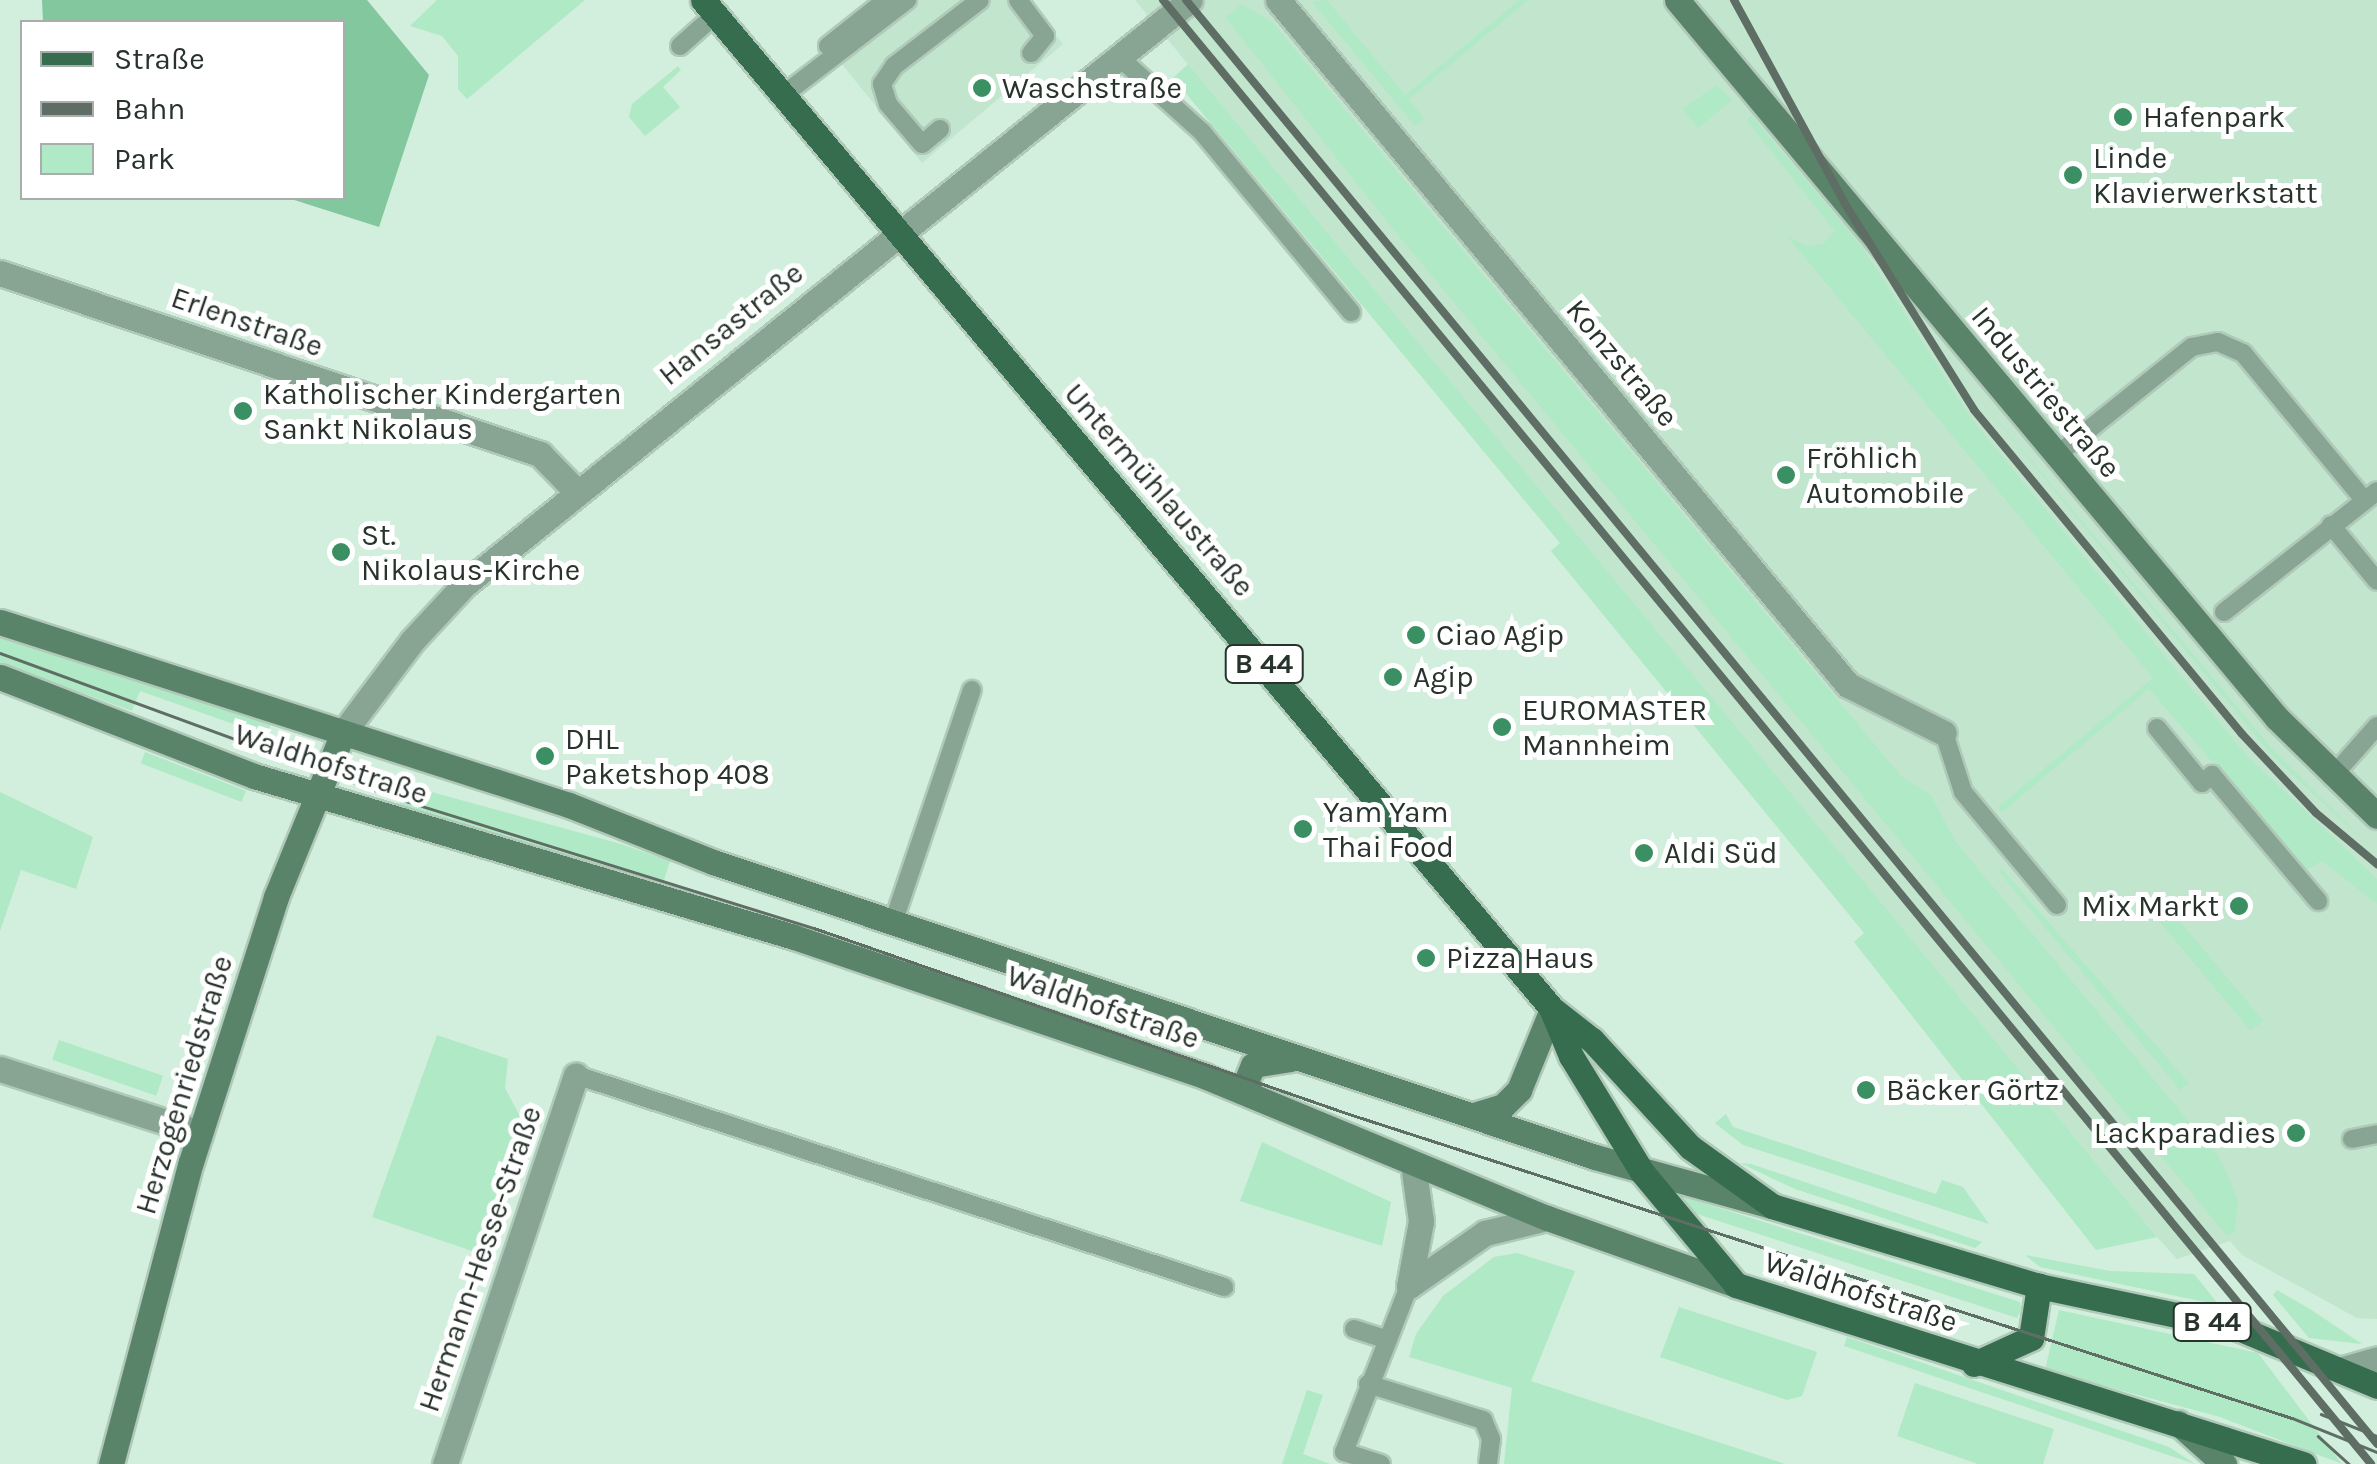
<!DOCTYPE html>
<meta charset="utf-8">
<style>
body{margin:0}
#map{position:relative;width:2377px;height:1464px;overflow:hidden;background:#d2eedc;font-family:Karla,sans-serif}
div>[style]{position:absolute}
.built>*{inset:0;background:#c2e5ce}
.green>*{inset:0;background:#b0e9c6;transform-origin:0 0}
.forest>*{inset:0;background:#82c79e}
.roads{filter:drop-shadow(2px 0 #b0c9b9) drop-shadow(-2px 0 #b0c9b9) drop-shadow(0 2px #b0c9b9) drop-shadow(0 -2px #b0c9b9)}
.lane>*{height:18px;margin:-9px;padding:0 9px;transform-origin:9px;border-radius:9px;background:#88a593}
.street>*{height:25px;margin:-12.5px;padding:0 12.5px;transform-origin:12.5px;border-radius:12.5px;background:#88a593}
.secondary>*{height:25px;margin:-12.5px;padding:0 12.5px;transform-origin:12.5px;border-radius:12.5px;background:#59846a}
.primary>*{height:25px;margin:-12.5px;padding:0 12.5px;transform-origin:12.5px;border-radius:12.5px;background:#356d4e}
.tram>*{height:2.5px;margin:-1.25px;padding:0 1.25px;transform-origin:1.25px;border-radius:1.25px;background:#5e6e64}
.rail>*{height:8px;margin:-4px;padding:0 4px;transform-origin:4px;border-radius:4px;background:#5e6e64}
.dots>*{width:28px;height:28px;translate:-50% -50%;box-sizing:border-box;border:5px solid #fff;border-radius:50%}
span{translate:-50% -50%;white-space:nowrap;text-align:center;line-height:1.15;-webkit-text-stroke:10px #fff;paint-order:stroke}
.shield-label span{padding:2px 8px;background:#fff;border:2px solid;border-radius:8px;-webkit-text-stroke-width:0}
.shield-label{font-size:28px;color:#28332c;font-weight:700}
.poi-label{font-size:30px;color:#28332c}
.left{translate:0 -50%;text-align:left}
.right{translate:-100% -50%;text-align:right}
.street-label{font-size:30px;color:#28332c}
.legend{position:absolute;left:20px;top:20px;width:325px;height:180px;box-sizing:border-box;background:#fff;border:2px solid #a9adab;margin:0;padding:12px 18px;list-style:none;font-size:30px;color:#28332c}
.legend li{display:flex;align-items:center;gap:20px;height:50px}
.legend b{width:50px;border:2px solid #a9adab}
</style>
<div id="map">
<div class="built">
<i style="clip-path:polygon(875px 0,1026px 0,1063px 44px,922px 163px,824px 42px)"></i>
<i style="clip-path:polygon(1135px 0,2377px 0,2377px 1319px,2357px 1318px,2242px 1255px,2230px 1241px,2177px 1259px,2157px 1237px)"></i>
</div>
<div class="green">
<i style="clip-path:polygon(437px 0,585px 0,467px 99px,458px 89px,458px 56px,442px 36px,410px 26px)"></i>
<i style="clip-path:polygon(1327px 0,1405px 95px,1519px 0,1528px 0,1409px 99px,1424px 118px,1415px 126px,1312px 2px)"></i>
<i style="clip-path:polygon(1242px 4px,1272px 22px,1901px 776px,1931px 795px,1955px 841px,2221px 1160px,2238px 1201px,2235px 1232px,2227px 1236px,1384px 218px,1225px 17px)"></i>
<i style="clip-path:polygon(1188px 64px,1794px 797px,2157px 1237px,2096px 1250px,1854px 942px,1864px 933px,1551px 551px,1560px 543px,1173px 78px)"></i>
<i style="clip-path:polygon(678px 66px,681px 70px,663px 87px,680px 107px,645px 136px,629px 117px,632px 104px)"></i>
<i style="clip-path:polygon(1717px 85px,1732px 100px,1698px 128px,1682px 109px)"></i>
<i style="clip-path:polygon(1751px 115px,1863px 248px,1970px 417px,2245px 754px,2377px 879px,2377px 904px,2322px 861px,2306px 870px,2149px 689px,2002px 812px,1998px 807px,2153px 678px,1787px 236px,1807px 246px,1823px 244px,1835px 231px,1747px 121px)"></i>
<i style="clip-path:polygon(1944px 356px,2273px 750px,2377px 854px,2270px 753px)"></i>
<i style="clip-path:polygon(0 633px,272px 721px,267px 736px,140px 691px,132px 711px,0 663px)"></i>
<i style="left:145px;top:752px;width:108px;height:12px;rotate:21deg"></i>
<i style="clip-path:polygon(406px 785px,621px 844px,670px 861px,663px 883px,396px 813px)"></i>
<i style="clip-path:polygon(0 792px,93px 837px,76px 889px,21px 870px,0 931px)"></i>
<i style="clip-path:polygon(2002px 869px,2189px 1083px,2180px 1090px,1999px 872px)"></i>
<i style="left:2157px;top:894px;width:165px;height:16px;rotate:50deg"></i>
<i style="left:200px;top:1026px;width:13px;height:78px;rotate:18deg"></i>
<i style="clip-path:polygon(437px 1035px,508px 1059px,505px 1088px,523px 1122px,526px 1141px,487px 1256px,372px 1217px)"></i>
<i style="left:59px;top:1040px;width:110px;height:21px;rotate:19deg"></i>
<i style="clip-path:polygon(1726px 1114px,1733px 1127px,1936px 1194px,1942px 1180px,1963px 1187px,1989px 1224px,1743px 1145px,1715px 1123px)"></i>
<i style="clip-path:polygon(1262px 1142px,1391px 1202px,1382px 1246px,1240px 1201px)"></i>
<i style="clip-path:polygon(1740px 1163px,1751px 1164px,1982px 1242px,1975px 1248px,1795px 1189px)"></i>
<i style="clip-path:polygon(1684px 1197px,2020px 1302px,2021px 1310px,2017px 1318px,1694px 1213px)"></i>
<i style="clip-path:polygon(1517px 1253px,1575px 1271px,1531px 1381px,1785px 1464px,1504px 1464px,1512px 1388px,1409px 1357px,1416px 1334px,1443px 1296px,1494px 1257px)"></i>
<i style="clip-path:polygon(2025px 1255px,2110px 1271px,2194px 1274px,2219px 1305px,2040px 1267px)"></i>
<i style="clip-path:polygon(2277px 1290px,2310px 1309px,2362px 1344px,2309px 1338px,2273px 1295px)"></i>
<i style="clip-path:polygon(1679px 1307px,1817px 1352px,1802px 1396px,1787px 1400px,1660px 1357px)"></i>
<i style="clip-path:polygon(2059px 1310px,2258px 1353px,2342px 1464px,2220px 1417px,2045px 1370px)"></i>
<i style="clip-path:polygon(1847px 1337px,2169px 1447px,2195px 1464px,1844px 1346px)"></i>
<i style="clip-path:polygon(1915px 1383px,2054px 1429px,2043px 1464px,1978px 1464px,1897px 1436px)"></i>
<i style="clip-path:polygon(1307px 1390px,1323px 1395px,1303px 1454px,1330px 1464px,1282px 1464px)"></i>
</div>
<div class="forest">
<i style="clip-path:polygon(42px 0,367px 0,429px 75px,379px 227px,288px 198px,342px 198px,342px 22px,43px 22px)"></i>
</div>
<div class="roads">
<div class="lane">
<i style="left:1018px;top:0;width:45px;rotate:53.1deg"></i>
<i style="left:1045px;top:36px;width:22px;rotate:129deg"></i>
<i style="left:680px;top:46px;width:47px;rotate:-41.5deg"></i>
<i style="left:828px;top:46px;width:74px;rotate:-38.4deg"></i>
<i style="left:1119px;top:57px;width:112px;rotate:42.1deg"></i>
<i style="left:1202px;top:132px;width:234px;rotate:50.4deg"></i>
<i style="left:782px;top:96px;width:158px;rotate:-37.5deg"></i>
<i style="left:940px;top:129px;width:23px;rotate:140deg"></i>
<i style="left:922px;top:144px;width:52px;rotate:-130.4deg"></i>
<i style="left:888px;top:104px;width:21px;rotate:-107deg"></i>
<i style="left:882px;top:84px;width:22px;rotate:-56deg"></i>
<i style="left:894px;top:66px;width:108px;rotate:-37.5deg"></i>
<i style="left:2057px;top:455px;width:173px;rotate:-38.7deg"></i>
<i style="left:2192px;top:347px;width:26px;rotate:-11deg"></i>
<i style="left:2218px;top:342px;width:27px;rotate:24deg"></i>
<i style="left:2243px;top:353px;width:190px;rotate:50.5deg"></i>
<i style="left:2331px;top:525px;width:72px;rotate:50.6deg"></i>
<i style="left:2224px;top:612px;width:195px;rotate:-38.3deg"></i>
<i style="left:2157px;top:728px;width:71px;rotate:50.7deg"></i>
<i style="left:2202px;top:783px;width:13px;rotate:-39deg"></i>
<i style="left:2212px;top:775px;width:165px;rotate:49.9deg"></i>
<i style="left:1944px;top:733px;width:62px;rotate:72.1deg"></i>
<i style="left:1963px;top:792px;width:147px;rotate:50.2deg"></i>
<i style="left:2332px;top:777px;width:68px;rotate:-48.6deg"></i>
<i style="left:893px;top:923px;width:246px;rotate:-71.3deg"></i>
<i style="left:576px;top:1075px;width:682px;rotate:18.12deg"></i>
<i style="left:2352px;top:1139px;width:25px;rotate:-11deg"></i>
<i style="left:1354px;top:1329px;width:32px;rotate:18deg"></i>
<i style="left:1368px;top:1384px;width:121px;rotate:17.4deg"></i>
<i style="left:1483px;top:1420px;width:21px;rotate:67deg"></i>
<i style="left:1491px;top:1439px;width:25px;rotate:97deg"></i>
<i style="left:1381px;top:1464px;width:39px;rotate:-162deg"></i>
<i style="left:1344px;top:1452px;width:178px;rotate:-68.6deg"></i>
</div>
<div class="street">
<i style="left:1278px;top:0;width:891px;rotate:50.24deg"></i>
<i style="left:1848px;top:685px;width:107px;rotate:26.6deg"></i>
<i style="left:0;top:273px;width:570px;rotate:18.53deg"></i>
<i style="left:540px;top:454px;width:50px;rotate:45.8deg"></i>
<i style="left:343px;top:733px;width:115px;rotate:-53.1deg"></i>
<i style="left:412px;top:641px;width:76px;rotate:-47.1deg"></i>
<i style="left:464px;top:585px;width:932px;rotate:-38.86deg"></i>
<i style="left:0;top:1069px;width:210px;rotate:17.7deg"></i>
<i style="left:1409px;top:1286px;width:93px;rotate:-34.9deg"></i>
<i style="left:1485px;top:1233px;width:64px;rotate:-13.6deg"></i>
<i style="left:1409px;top:1286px;width:66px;rotate:-79.5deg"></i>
<i style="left:1421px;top:1221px;width:58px;rotate:-98deg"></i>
<i style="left:2343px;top:1369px;width:35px;rotate:-16deg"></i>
<i style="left:445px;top:1464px;width:410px;rotate:-71.4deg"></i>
</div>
<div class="secondary">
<i style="left:1677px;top:0;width:936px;rotate:50.12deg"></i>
<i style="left:2277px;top:718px;width:140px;rotate:44.4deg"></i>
<i style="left:0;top:622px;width:598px;rotate:17.83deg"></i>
<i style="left:569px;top:805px;width:155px;rotate:21.6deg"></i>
<i style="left:713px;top:862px;width:930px;rotate:18.49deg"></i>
<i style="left:1595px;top:1157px;width:184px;rotate:15.5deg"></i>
<i style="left:0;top:677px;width:273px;rotate:21.3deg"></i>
<i style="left:254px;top:776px;width:563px;rotate:16.6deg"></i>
<i style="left:794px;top:937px;width:433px;rotate:18.7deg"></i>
<i style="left:1204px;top:1076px;width:371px;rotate:22.5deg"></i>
<i style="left:1547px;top:1218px;width:201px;rotate:19.5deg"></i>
<i style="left:1251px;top:1095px;width:14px;rotate:-111deg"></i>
<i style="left:1246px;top:1082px;width:18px;rotate:-68deg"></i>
<i style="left:1253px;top:1065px;width:37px;rotate:-9deg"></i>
<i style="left:1474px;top:1115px;width:30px;rotate:-17deg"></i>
<i style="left:1503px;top:1106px;width:23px;rotate:-45deg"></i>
<i style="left:1519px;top:1090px;width:87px;rotate:-67.8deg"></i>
<i style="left:2178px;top:1423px;width:62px;rotate:41.7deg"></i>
<i style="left:111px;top:1464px;width:312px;rotate:-75.2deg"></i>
<i style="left:191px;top:1162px;width:278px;rotate:-72.2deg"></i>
<i style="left:276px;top:897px;width:177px;rotate:-67.8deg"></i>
</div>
<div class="primary">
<i style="left:703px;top:0;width:1319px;rotate:49.92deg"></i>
<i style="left:1552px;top:1009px;width:51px;rotate:37.8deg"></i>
<i style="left:1592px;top:1040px;width:145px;rotate:47.5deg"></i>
<i style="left:1690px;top:1147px;width:101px;rotate:35.7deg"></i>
<i style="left:1772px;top:1206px;width:279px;rotate:16.7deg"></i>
<i style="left:2039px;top:1286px;width:203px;rotate:11.9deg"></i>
<i style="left:2238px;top:1328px;width:151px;rotate:22.6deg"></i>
<i style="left:1553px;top:1013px;width:47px;rotate:67.3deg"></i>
<i style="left:1571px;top:1056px;width:136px;rotate:58.5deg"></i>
<i style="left:1642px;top:1172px;width:147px;rotate:50.2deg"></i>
<i style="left:1736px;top:1285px;width:595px;rotate:17.52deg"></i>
<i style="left:1974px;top:1364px;width:63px;rotate:-24.5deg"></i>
<i style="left:2031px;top:1338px;width:53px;rotate:-81.3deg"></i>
</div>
</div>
<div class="tram">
<i style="left:0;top:653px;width:419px;rotate:20.1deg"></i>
<i style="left:393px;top:797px;width:441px;rotate:17.3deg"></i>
<i style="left:814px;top:928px;width:563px;rotate:19.17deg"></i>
<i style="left:1346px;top:1113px;width:994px;rotate:17.87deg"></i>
<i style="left:2292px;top:1418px;width:92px;rotate:21.8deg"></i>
<i style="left:2321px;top:1414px;width:60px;rotate:21.4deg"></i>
<i style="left:2318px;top:1436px;width:42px;rotate:42.1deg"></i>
</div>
<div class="rail">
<i style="left:1163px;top:0;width:1898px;rotate:50.47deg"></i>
<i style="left:1186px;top:0;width:1872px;rotate:50.48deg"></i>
<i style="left:1734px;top:0;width:232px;rotate:61.4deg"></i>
<i style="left:1845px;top:204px;width:243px;rotate:57.9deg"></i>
<i style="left:1974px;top:410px;width:420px;rotate:50.4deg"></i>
<i style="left:2242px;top:734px;width:108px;rotate:46.9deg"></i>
<i style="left:2316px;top:813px;width:80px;rotate:39.9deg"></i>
</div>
<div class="dots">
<i style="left:982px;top:88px;background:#3b9063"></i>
<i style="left:2123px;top:117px;background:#3b9063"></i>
<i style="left:2073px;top:175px;background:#3b9063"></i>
<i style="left:243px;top:411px;background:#3b9063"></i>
<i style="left:1786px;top:475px;background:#3b9063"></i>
<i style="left:341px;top:552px;background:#3b9063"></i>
<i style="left:1416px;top:635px;background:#3b9063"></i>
<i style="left:1393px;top:677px;background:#3b9063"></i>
<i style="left:1502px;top:727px;background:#3b9063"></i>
<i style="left:545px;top:756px;background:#3b9063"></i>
<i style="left:1303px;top:829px;background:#3b9063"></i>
<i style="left:1644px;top:853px;background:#3b9063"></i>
<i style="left:2239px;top:906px;background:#3b9063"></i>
<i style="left:1426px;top:958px;background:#3b9063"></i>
<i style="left:1866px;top:1090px;background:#3b9063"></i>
<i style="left:2296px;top:1133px;background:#3b9063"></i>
</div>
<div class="shield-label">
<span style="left:1264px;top:664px">B 44</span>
<span style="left:2212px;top:1322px">B 44</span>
</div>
<div class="poi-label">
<span class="left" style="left:1002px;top:88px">Waschstraße</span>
<span class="left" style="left:2143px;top:117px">Hafenpark</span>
<span class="left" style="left:2093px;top:175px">Linde<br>Klavierwerkstatt</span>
<span class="left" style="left:263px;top:411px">Katholischer Kindergarten<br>Sankt Nikolaus</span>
<span class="left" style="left:1806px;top:475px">Fröhlich<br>Automobile</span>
<span class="left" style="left:361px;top:552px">St.<br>Nikolaus-Kirche</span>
<span class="left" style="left:1436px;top:635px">Ciao Agip</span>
<span class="left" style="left:1413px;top:677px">Agip</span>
<span class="left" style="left:1522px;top:727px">EUROMASTER<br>Mannheim</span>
<span class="left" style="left:565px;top:756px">DHL<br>Paketshop 408</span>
<span class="left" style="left:1323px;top:829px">Yam Yam<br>Thai Food</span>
<span class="left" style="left:1664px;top:853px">Aldi Süd</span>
<span class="right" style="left:2219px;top:906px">Mix Markt</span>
<span class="left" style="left:1446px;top:958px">Pizza Haus</span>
<span class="left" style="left:1886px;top:1090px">Bäcker Görtz</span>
<span class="right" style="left:2276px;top:1133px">Lackparadies</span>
</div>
<div class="street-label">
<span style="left:247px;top:322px;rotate:19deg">Erlenstraße</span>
<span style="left:731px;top:324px;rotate:-39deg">Hansastraße</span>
<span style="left:1622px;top:363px;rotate:50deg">Konzstraße</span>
<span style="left:2046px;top:392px;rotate:50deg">Industriestraße</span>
<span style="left:1159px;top:490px;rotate:49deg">Untermühlaustraße</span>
<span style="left:331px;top:764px;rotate:18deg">Waldhofstraße</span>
<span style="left:1103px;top:1007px;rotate:19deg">Waldhofstraße</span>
<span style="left:184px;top:1085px;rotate:-73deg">Herzogenriedstraße</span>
<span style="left:480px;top:1259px;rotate:-71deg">Hermann-Hesse-Straße</span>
<span style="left:1861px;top:1292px;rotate:18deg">Waldhofstraße</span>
</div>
<ul class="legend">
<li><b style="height:12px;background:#356d4e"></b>Straße</li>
<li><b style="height:12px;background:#5e6e64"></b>Bahn</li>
<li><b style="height:28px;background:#b0e9c6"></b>Park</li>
</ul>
</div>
